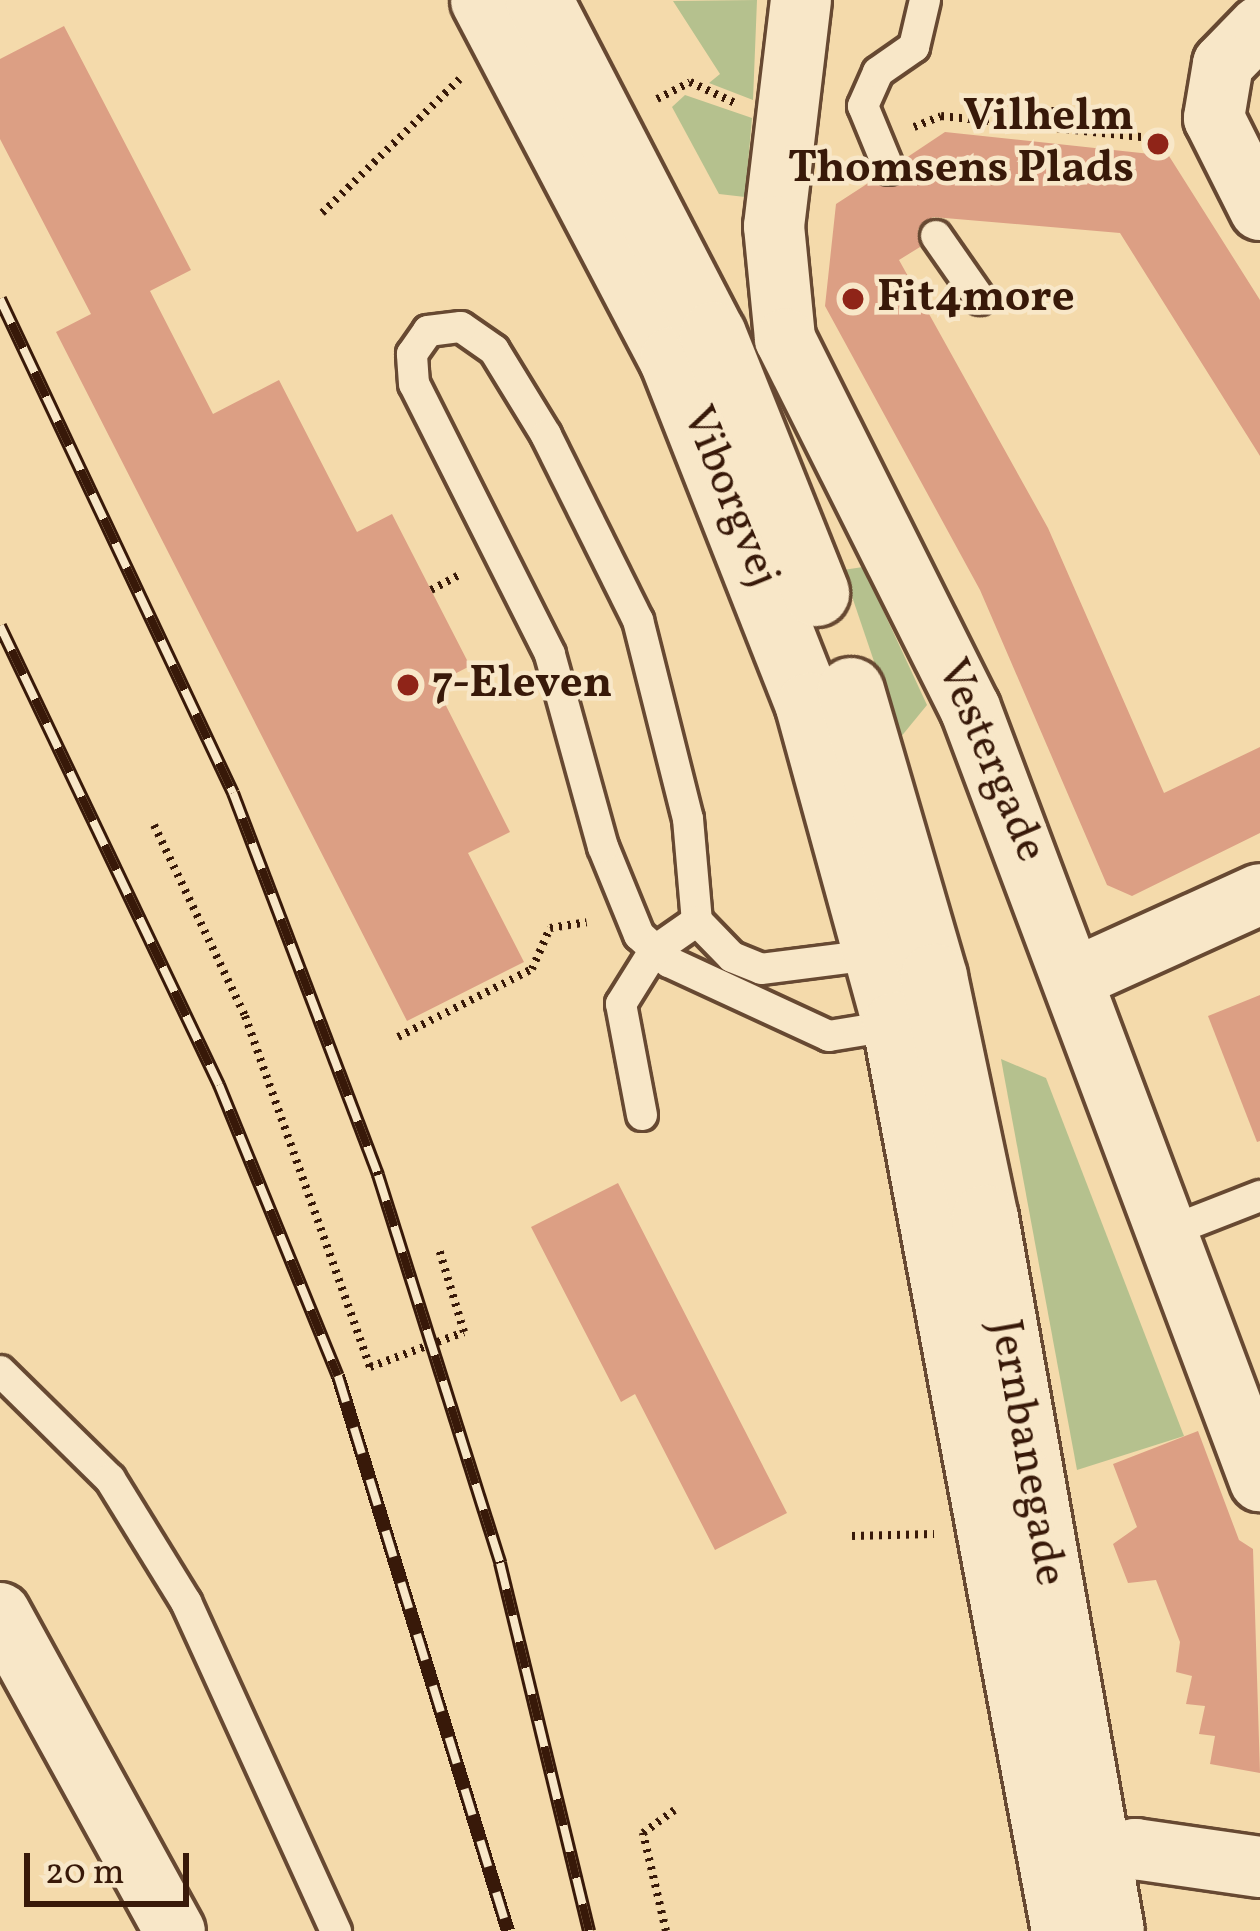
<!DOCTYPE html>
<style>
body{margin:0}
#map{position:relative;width:1260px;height:1931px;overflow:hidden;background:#f4daab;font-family:Vollkorn,serif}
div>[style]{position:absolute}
.green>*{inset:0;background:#b5c18e}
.building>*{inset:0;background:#dc9f84}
.path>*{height:8px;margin-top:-4px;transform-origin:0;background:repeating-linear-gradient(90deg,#381909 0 3px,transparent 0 9px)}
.roads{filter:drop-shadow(3px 0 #674932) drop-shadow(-3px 0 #674932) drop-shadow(0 3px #674932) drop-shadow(0 -3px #674932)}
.service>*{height:30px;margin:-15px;padding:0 15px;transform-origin:15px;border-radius:15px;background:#f8e7c8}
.minor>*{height:60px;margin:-30px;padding:0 30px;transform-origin:30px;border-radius:30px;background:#f8e7c8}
.secondary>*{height:66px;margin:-33px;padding:0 33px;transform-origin:33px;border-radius:33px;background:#f8e7c8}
.rail>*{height:14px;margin-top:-7px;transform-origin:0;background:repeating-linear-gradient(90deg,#f8e7c8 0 27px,#381909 0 54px);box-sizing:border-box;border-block:3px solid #381909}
.dots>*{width:33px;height:33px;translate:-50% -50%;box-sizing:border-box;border:6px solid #f8e7c8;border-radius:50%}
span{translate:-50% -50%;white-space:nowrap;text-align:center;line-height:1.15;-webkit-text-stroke:9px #f8e7c8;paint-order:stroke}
.poi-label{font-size:45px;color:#381909;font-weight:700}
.right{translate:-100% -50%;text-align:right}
.left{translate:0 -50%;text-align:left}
.street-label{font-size:45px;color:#381909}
.scale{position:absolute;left:24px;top:1853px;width:165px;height:54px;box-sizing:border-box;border:6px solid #381909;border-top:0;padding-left:15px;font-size:36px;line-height:42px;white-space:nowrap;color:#381909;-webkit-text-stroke:9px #f8e7c8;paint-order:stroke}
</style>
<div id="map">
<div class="green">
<i style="clip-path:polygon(757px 0,753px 100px,709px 83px,720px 74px,673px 1px)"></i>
<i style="clip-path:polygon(685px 95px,752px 118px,745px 197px,719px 194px,672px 107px)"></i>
<i style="clip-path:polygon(863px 567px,927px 705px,900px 738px,843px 570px)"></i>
<i style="clip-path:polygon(1001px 1059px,1046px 1078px,1184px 1436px,1077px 1470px)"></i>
</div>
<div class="building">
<i style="clip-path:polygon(64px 26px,191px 270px,150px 291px,213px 414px,279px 380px,357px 532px,392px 514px,470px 666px,435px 684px,510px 832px,468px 853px,524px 962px,407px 1021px,56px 332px,91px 314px,0 139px,0 59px)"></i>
<i style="clip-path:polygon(945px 132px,1169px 156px,1260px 300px,1260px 456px,1120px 233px,933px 217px,918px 229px,920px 247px,899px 260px,1048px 528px,1164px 793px,1260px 747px,1260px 833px,1132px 896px,1107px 885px,980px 590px,825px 306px,836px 204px,873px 180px,897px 186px,906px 158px)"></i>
<i style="clip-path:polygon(1260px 995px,1260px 1141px,1257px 1142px,1208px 1016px)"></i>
<i style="clip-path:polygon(618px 1183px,787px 1513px,715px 1550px,635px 1394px,621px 1402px,531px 1227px)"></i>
<i style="clip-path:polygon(1198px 1431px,1239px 1540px,1253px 1549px,1260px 1773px,1210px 1764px,1215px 1736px,1199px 1734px,1205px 1706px,1186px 1704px,1192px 1676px,1176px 1672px,1180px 1642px,1156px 1580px,1128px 1583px,1113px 1544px,1137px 1527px,1113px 1464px)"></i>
</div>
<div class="path">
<i style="left:657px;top:99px;width:37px;rotate:-27deg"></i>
<i style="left:690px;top:82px;width:50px;rotate:25deg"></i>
<i style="left:914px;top:127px;width:29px;rotate:-22deg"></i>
<i style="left:941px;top:116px;width:220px;rotate:6deg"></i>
<i style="left:1054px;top:128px;width:26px;rotate:-86deg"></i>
<i style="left:322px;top:213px;width:192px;rotate:-44.2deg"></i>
<i style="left:431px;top:590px;width:34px;rotate:-28deg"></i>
<i style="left:154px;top:825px;width:212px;rotate:64.5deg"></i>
<i style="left:245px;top:1016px;width:373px;rotate:70.4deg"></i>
<i style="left:370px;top:1367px;width:100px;rotate:-20.4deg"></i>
<i style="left:464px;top:1332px;width:87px;rotate:-106.8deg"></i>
<i style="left:398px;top:1037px;width:150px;rotate:-26.9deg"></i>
<i style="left:532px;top:969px;width:45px;rotate:-66.3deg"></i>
<i style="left:550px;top:928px;width:37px;rotate:-9deg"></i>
<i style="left:852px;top:1536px;width:82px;rotate:-1.4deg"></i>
<i style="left:666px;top:1931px;width:101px;rotate:-103.2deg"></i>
<i style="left:643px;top:1833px;width:39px;rotate:-36deg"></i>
</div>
<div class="roads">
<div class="service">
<i style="left:889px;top:169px;width:68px;rotate:-112.4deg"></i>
<i style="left:863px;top:106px;width:37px;rotate:-66deg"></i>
<i style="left:878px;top:72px;width:44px;rotate:-34.8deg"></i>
<i style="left:914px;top:47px;width:48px;rotate:-76.8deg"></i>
<i style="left:936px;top:236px;width:77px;rotate:55.1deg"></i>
<i style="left:461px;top:327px;width:40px;rotate:34.9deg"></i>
<i style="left:494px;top:350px;width:100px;rotate:58.5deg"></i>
<i style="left:546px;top:435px;width:207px;rotate:63.6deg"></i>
<i style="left:638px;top:620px;width:205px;rotate:75.9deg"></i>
<i style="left:688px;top:819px;width:102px;rotate:85deg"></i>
<i style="left:697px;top:921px;width:50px;rotate:45.8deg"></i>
<i style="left:732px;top:957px;width:31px;rotate:22deg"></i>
<i style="left:761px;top:969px;width:118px;rotate:-7.3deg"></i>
<i style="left:878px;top:954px;width:61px;rotate:22.3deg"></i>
<i style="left:934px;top:977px;width:61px;rotate:128.4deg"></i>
<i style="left:896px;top:1025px;width:68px;rotate:170.7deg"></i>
<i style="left:829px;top:1036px;width:176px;rotate:-155.2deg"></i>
<i style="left:669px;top:962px;width:40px;rotate:-138deg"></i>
<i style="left:639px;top:935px;width:95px;rotate:-112.2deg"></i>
<i style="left:603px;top:847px;width:200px;rotate:-105.4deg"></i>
<i style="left:550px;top:654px;width:302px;rotate:-116.7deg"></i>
<i style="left:414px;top:384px;width:30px;rotate:-94deg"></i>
<i style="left:412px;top:354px;width:28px;rotate:-55deg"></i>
<i style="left:428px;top:331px;width:33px;rotate:-7deg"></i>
<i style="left:642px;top:1115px;width:113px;rotate:-100.7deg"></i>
<i style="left:621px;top:1004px;width:62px;rotate:-58.1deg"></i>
<i style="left:654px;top:951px;width:52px;rotate:-34.9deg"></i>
<i style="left:1168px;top:1232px;width:99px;rotate:-21.4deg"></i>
<i style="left:0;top:1371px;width:154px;rotate:44.5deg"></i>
<i style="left:110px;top:1479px;width:145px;rotate:58.3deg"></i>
<i style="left:186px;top:1602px;width:362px;rotate:65.5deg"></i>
</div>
<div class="minor">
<i style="left:801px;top:0;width:228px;rotate:96.8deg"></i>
<i style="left:774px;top:226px;width:114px;rotate:84.4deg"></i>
<i style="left:785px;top:339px;width:413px;rotate:63.4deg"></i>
<i style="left:970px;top:708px;width:826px;rotate:69.44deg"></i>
<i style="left:1260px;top:26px;width:53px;rotate:134.2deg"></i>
<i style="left:1223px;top:64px;width:55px;rotate:99.5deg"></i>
<i style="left:1214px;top:118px;width:103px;rotate:63.4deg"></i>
<i style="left:1075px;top:978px;width:203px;rotate:-24.4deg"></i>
<i style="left:0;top:1613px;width:363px;rotate:61.2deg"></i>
<i style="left:1053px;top:1865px;width:84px;rotate:-11deg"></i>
<i style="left:1135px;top:1849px;width:126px;rotate:8.2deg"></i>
</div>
<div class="secondary">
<i style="left:484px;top:0;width:407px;rotate:62.3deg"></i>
<i style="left:673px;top:360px;width:372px;rotate:68.5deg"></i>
<i style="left:809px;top:706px;width:331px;rotate:74.7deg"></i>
<i style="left:896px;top:1025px;width:922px;rotate:79.43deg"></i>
<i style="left:539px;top:0;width:377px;rotate:62.6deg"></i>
<i style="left:713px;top:335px;width:278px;rotate:68.2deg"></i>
<i style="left:851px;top:691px;width:298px;rotate:73.8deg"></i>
<i style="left:934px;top:977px;width:246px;rotate:78.1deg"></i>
<i style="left:985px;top:1218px;width:724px;rotate:79.98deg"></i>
</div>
</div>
<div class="rail">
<i style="left:0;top:299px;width:546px;rotate:64.75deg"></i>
<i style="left:233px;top:793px;width:409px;rotate:69.2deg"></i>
<i style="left:378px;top:1175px;width:407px;rotate:72.5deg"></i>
<i style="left:500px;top:1563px;width:379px;rotate:76.4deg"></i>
<i style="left:0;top:626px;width:509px;rotate:64.49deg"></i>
<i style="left:219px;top:1085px;width:314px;rotate:67.8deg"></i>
<i style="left:338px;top:1376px;width:580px;rotate:72.97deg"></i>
</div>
<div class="dots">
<i style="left:1158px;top:144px;background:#8f2418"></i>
<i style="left:853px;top:299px;background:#8f2418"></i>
<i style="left:408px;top:685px;background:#8f2418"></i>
</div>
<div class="poi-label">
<span class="right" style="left:1134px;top:144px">Vilhelm<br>Thomsens Plads</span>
<span class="left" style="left:877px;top:299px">Fit4more</span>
<span class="left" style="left:432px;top:685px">7-Eleven</span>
</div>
<div class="street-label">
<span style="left:729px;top:497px;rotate:68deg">Viborgvej</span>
<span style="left:990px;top:761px;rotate:67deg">Vestergade</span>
<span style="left:1026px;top:1453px;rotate:80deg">Jernbanegade</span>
</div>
<div class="scale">20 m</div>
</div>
